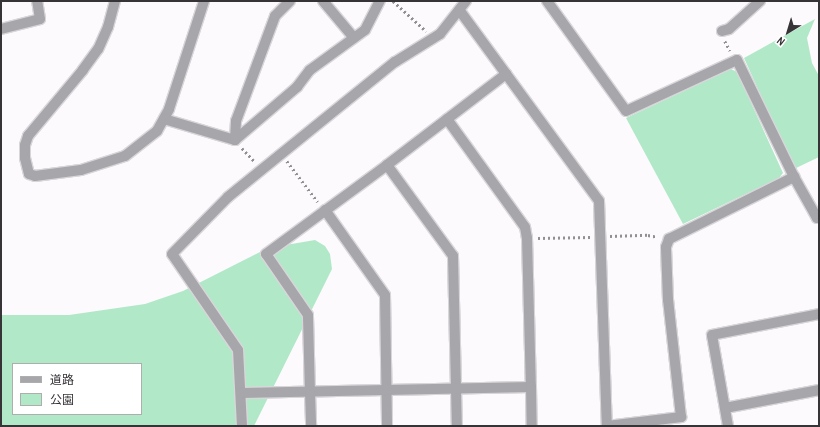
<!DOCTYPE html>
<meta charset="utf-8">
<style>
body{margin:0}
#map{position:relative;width:820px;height:427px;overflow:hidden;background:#fdfafe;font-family:"Archivo Narrow","Noto Sans JP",sans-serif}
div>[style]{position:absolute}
.green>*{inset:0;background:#b1e8c7}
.path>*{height:2.5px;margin-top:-1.25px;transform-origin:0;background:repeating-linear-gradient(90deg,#928f93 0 2px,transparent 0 5px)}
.roads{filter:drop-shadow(1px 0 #d9d6da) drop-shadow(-1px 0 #d9d6da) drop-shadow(0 1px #d9d6da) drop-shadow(0 -1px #d9d6da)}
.minor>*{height:10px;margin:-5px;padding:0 5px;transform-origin:5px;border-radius:5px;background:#a6a6ab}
.tertiary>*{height:10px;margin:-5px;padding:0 5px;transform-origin:5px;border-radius:5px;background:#a6a6ab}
span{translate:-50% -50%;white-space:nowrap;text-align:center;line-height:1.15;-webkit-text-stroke:3px #fff;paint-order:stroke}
.frame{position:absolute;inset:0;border:2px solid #373438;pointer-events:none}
.legend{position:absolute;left:12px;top:363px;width:130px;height:52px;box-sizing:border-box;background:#fff;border:1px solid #afaeaf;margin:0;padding:5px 7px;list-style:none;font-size:12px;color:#373438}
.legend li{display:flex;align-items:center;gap:8px;height:20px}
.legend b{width:20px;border:1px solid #afaeaf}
.north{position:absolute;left:768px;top:12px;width:40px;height:40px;-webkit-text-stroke:3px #fff;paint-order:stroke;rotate:218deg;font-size:11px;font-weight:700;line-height:16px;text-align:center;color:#373438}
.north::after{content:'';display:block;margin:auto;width:14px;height:18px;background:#373438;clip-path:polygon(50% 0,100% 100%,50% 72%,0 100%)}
</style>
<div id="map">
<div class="green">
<i style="clip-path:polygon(815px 19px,807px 38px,812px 63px,819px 76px,819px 157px,794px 169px,744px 58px)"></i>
<i style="clip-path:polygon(731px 69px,737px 72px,783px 173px,779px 178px,683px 224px,626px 118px)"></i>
<i style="clip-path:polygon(evenodd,315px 240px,325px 246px,330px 254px,332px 269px,254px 426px,1px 426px,1px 315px,69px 315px,145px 304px,183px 291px,268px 248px,315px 240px,13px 364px,141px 364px,141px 414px,13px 414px,13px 364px)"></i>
</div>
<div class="path">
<i style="left:393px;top:1px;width:45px;rotate:42.3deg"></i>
<i style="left:725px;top:41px;width:11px;rotate:63deg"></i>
<i style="left:242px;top:148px;width:19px;rotate:47deg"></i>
<i style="left:287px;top:161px;width:51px;rotate:52.9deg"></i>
<i style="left:610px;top:236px;width:38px;rotate:-2deg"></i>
<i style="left:648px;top:235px;width:10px;rotate:11deg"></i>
<i style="left:538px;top:238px;width:53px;rotate:-1.1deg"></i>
</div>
<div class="roads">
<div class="minor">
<i style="left:115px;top:1px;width:27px;rotate:105deg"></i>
<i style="left:108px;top:27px;width:24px;rotate:114deg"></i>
<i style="left:98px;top:49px;width:26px;rotate:126deg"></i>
<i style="left:83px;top:70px;width:86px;rotate:129.8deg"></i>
<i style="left:28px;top:136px;width:9px;rotate:108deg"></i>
<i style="left:25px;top:145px;width:13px;rotate:90deg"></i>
<i style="left:25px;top:158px;width:16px;rotate:76deg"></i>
<i style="left:29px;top:174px;width:6px;rotate:18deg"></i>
<i style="left:35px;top:176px;width:46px;rotate:-7.4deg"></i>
<i style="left:81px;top:170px;width:46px;rotate:-17.7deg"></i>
<i style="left:125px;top:156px;width:41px;rotate:-38deg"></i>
<i style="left:157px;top:131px;width:25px;rotate:-61deg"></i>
<i style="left:169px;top:109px;width:114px;rotate:-72deg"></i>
<i style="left:323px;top:1px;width:48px;rotate:50deg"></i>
<i style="left:547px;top:1px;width:135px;rotate:54.3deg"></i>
<i style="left:626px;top:111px;width:122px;rotate:-24.7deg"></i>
<i style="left:737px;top:60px;width:130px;rotate:64deg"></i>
<i style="left:794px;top:177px;width:47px;rotate:60.7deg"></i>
<i style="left:817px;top:218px;width:2px"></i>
<i style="left:460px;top:11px;width:235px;rotate:53.8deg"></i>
<i style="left:599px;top:201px;width:225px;rotate:88deg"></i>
<i style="left:1px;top:29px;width:40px;rotate:-14.4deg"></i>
<i style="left:40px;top:19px;width:18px;rotate:-99deg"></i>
<i style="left:722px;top:31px;width:7px;rotate:-16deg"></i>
<i style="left:729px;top:29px;width:42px;rotate:-42.1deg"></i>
<i style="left:164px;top:119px;width:74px;rotate:16.5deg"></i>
<i style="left:235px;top:140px;width:82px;rotate:-40.5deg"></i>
<i style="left:297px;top:87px;width:21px;rotate:-53deg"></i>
<i style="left:310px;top:70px;width:68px;rotate:-36deg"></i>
<i style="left:365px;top:30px;width:33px;rotate:-63deg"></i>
<i style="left:447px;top:119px;width:133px;rotate:54.2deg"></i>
<i style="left:525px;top:227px;width:11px;rotate:80deg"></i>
<i style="left:527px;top:238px;width:149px;rotate:88.5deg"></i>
<i style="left:235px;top:140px;width:19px;rotate:-87deg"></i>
<i style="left:236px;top:121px;width:112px;rotate:-69.6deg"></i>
<i style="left:275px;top:16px;width:21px;rotate:-45deg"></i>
<i style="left:387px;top:165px;width:112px;rotate:54deg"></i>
<i style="left:453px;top:256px;width:170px;rotate:88.7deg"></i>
<i style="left:325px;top:210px;width:104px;rotate:54.8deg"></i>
<i style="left:385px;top:295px;width:131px;rotate:89.1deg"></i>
<i style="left:310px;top:393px;width:78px;rotate:-91.5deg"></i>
<i style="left:308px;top:315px;width:74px;rotate:-124.5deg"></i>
<i style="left:266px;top:254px;width:150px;rotate:-36.3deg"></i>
<i style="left:387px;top:165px;width:150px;rotate:-37.4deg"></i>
<i style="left:725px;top:408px;width:96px;rotate:-10.8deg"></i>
<i style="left:242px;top:426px;width:76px;rotate:-93deg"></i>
<i style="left:238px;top:350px;width:116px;rotate:-124.5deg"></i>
<i style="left:172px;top:254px;width:80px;rotate:-45.5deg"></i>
<i style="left:228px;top:197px;width:215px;rotate:-39deg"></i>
<i style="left:395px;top:62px;width:53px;rotate:-31.9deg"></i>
<i style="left:440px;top:34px;width:42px;rotate:-51.8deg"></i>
<i style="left:607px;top:426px;width:75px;rotate:-6.9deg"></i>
<i style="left:681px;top:417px;width:118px;rotate:-96.3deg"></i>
<i style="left:668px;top:300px;width:53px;rotate:-92.2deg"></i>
<i style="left:666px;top:247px;width:9px;rotate:-69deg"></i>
<i style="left:669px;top:239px;width:140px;rotate:-26.4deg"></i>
<i style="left:728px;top:426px;width:92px;rotate:-100deg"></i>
<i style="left:712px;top:335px;width:109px;rotate:-11.1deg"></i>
</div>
<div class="tertiary">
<i style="left:241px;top:393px;width:290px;rotate:-1.2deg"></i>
<i style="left:531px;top:387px;width:39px;rotate:89deg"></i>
<i style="left:310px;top:393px;width:33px;rotate:88deg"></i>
</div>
</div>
<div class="frame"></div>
<ul class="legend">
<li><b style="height:5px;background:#a6a6ab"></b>道路</li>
<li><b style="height:11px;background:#b1e8c7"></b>公園</li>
</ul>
<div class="north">N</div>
</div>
